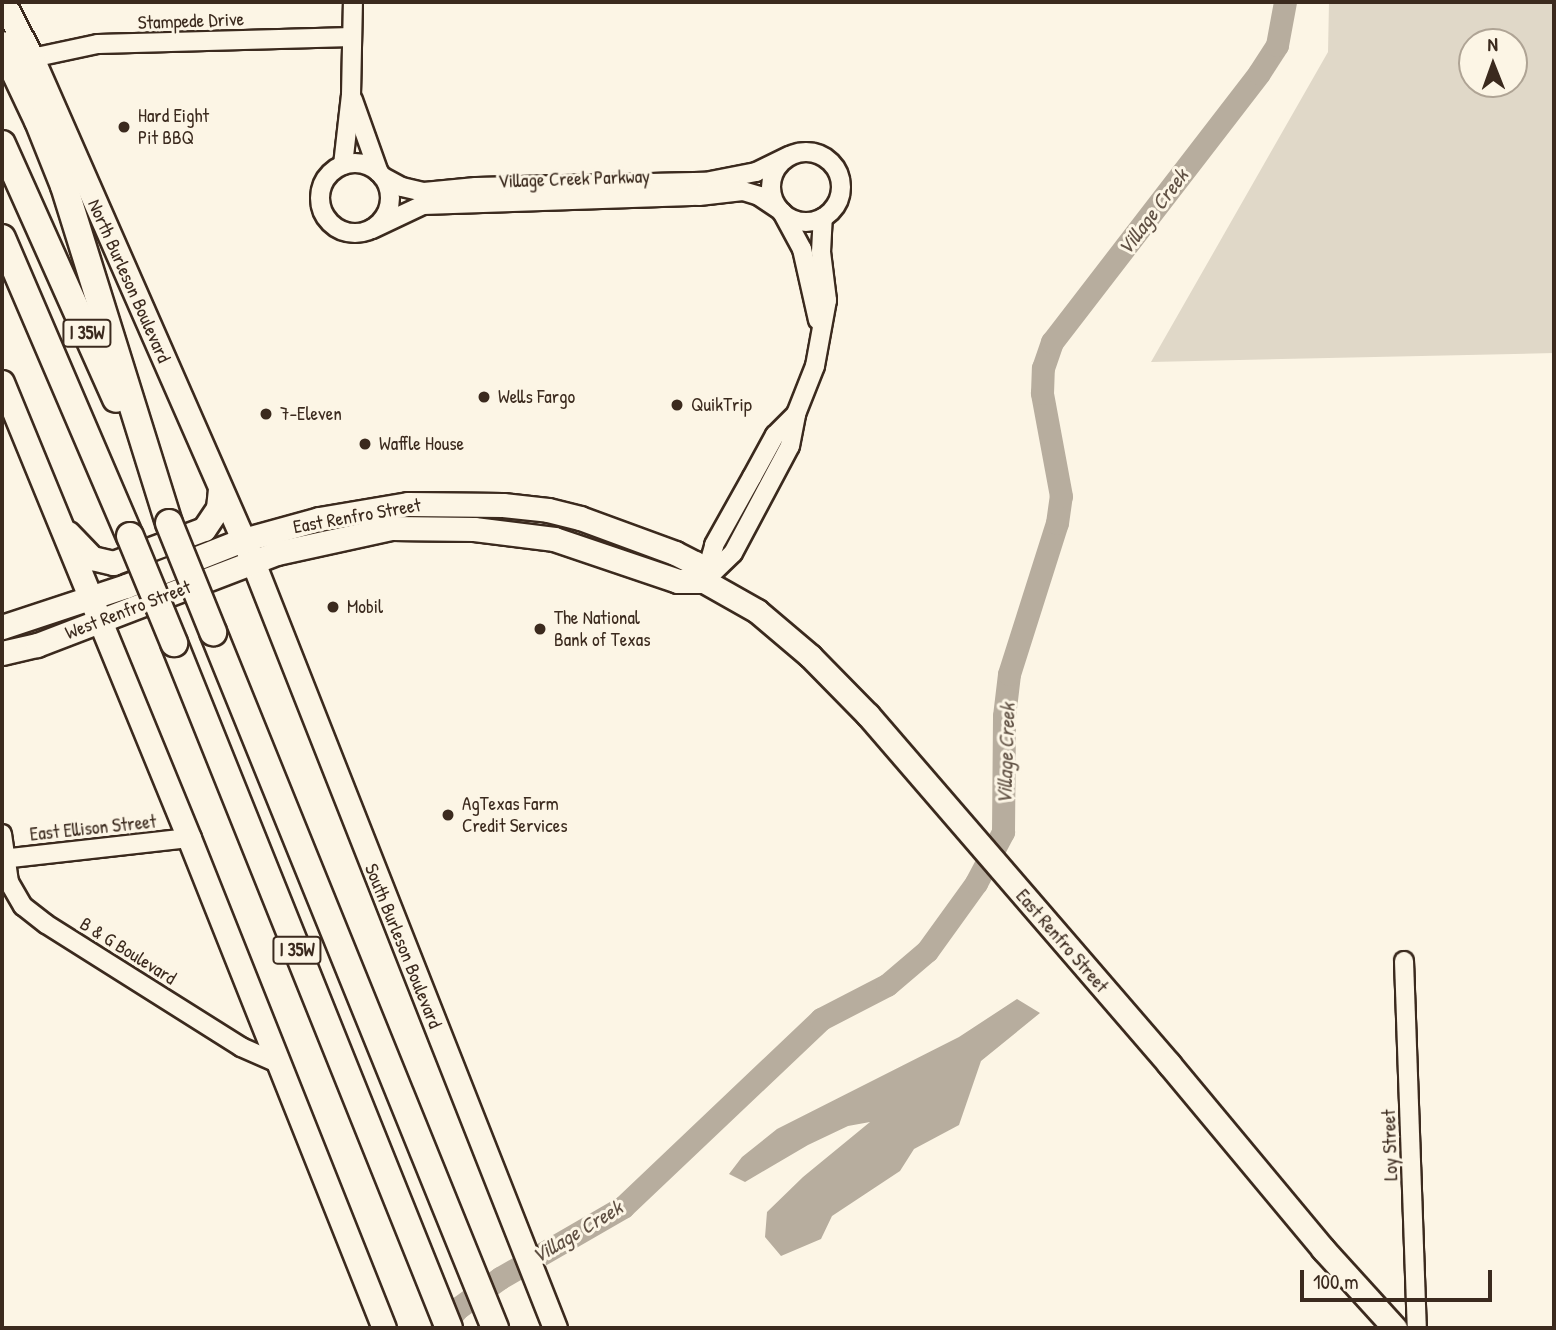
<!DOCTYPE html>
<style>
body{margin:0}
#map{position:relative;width:1556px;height:1330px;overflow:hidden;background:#fcf5e5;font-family:"Patrick Hand",sans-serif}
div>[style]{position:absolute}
.green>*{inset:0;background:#e0d8c8}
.water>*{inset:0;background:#b7ad9e}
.river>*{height:23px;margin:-11.5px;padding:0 11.5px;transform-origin:11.5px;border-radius:11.5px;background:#b7ad9e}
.roads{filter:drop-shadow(2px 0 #3b2a1e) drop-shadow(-2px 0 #3b2a1e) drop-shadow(0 2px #3b2a1e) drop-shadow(0 -2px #3b2a1e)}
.minor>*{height:18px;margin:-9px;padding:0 9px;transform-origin:9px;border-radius:9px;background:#fcf5e5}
.minor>.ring{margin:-9px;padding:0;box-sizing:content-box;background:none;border:18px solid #fcf5e5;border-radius:50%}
.major>*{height:23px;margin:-11.5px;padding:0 11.5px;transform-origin:11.5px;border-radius:11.5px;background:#fcf5e5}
.highway>*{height:26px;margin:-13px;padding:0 13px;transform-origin:13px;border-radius:13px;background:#fcf5e5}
.bridges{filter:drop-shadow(2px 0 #3b2a1e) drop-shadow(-2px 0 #3b2a1e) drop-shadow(0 2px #3b2a1e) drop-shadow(0 -2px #3b2a1e)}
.highway-bridge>*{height:26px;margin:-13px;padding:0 13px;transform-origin:13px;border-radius:13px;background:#fcf5e5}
.dots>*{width:19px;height:19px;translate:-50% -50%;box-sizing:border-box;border:4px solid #fcf5e5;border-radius:50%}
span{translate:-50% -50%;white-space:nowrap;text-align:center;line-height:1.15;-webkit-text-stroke:6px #fcf5e5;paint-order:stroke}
.shield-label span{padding:2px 5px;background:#fcf5e5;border:2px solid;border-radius:5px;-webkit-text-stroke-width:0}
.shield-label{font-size:18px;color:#3b2a1e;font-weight:700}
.street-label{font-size:19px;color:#3b2a1e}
.poi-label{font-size:19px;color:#3b2a1e}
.left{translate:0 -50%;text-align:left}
.water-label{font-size:21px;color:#605144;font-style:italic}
.frame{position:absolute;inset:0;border:4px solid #3b2a1e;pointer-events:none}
.north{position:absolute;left:1458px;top:28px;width:70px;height:70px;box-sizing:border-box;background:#fcf5e5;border:2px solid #afa495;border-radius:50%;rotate:359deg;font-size:19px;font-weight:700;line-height:28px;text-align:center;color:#3b2a1e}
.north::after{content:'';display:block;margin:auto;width:24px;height:32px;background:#3b2a1e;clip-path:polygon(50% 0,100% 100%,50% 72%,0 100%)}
.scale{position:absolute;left:1300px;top:1270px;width:192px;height:32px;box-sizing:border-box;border:4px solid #3b2a1e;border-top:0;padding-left:9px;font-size:21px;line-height:24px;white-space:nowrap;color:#3b2a1e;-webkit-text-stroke:5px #fcf5e5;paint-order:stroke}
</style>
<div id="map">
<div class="green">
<i style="clip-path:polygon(evenodd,1329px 2px,1554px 2px,1554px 353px,1151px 362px,1328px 52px,1329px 2px,1472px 42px,1514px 42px,1514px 84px,1472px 84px,1472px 42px)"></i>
</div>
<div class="water">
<i style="clip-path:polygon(1017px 999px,1040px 1013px,981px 1061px,959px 1125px,914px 1149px,900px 1171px,832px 1216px,821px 1239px,781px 1256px,765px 1237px,767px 1212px,803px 1177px,870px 1122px,848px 1126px,808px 1145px,745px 1182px,729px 1174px,742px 1157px,777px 1129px,959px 1037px)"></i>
</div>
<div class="river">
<i style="left:441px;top:1328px;width:26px;rotate:-50deg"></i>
<i style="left:458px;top:1308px;width:52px;rotate:-35.5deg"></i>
<i style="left:500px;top:1278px;width:142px;rotate:-30deg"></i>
<i style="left:623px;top:1207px;width:273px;rotate:-43.5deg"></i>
<i style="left:821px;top:1019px;width:74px;rotate:-27.3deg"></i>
<i style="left:887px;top:985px;width:52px;rotate:-40.4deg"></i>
<i style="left:927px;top:951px;width:84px;rotate:-54.2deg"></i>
<i style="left:976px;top:883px;width:58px;rotate:-62.1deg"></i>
<i style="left:1003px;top:832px;width:116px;rotate:-89.5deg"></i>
<i style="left:1004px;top:716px;width:42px;rotate:-83.2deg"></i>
<i style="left:1009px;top:674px;width:158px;rotate:-72.4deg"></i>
<i style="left:1057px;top:523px;width:27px;rotate:-82deg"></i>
<i style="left:1061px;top:496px;width:105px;rotate:-100.5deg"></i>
<i style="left:1042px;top:393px;width:25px;rotate:-88deg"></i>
<i style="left:1043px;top:368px;width:28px;rotate:-71deg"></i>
<i style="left:1052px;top:342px;width:339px;rotate:-52.4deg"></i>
<i style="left:1259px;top:73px;width:33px;rotate:-57deg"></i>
<i style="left:1277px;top:45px;width:44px;rotate:-79.5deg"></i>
</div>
<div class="roads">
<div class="minor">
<i style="left:32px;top:58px;width:67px;rotate:-12deg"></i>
<i style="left:98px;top:44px;width:254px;rotate:-1.6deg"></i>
<i style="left:353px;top:100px;width:77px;rotate:70.4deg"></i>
<i class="ring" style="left:771px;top:152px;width:52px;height:52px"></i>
<i class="ring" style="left:320px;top:163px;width:52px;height:52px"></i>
<i style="left:343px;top:165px;width:70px;rotate:-83.5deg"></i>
<i style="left:351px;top:95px;width:93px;rotate:-88.8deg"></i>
<i style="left:383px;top:177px;width:21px;rotate:28deg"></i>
<i style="left:402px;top:187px;width:23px;rotate:13deg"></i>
<i style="left:424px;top:192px;width:52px;rotate:-5.5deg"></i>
<i style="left:476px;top:187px;width:229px;rotate:-1.3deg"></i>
<i style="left:705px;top:182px;width:52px;rotate:-11.1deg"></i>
<i style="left:756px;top:172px;width:37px;rotate:-26deg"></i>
<i style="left:782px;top:212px;width:42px;rotate:61.6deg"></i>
<i style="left:802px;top:249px;width:73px;rotate:77.3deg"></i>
<i style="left:372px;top:229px;width:56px;rotate:-25.2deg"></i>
<i style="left:423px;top:205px;width:276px;rotate:-1.9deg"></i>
<i style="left:699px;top:196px;width:44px;rotate:-6.5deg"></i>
<i style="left:743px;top:191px;width:17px;rotate:17deg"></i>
<i style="left:759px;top:196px;width:23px;rotate:34deg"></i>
<i style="left:704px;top:581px;width:40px;rotate:-44deg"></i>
<i style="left:733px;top:553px;width:121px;rotate:-62deg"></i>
<i style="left:790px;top:446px;width:33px;rotate:-79deg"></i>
<i style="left:796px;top:414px;width:52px;rotate:-68.4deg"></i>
<i style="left:815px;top:366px;width:67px;rotate:-79.7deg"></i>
<i style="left:827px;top:300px;width:48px;rotate:-97.1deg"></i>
<i style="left:821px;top:252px;width:34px;rotate:-87deg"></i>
<i style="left:704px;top:581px;width:37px;rotate:-74deg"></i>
<i style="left:714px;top:545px;width:78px;rotate:-60.8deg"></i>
<i style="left:752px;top:477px;width:48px;rotate:-61.3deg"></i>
<i style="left:775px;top:435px;width:30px;rotate:-45deg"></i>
<i style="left:2px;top:834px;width:49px;rotate:81.7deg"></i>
<i style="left:9px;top:882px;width:28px;rotate:60deg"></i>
<i style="left:23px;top:906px;width:29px;rotate:38deg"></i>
<i style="left:46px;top:924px;width:231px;rotate:32.2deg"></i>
<i style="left:241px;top:1047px;width:43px;rotate:23.6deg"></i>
<i style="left:2px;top:859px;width:188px;rotate:-6.4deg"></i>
<i style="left:1404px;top:961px;width:367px;rotate:88deg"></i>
</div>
<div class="major">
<i style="left:3px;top:2px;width:63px;rotate:62.6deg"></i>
<i style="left:32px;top:58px;width:550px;rotate:66.32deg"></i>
<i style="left:253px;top:562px;width:823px;rotate:68.48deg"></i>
<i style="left:2px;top:382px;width:493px;rotate:67.7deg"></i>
<i style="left:189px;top:838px;width:527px;rotate:68.3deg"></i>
<i style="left:68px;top:533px;width:35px;rotate:46deg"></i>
<i style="left:92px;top:558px;width:22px;rotate:13deg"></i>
<i style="left:113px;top:563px;width:97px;rotate:-20.5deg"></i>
<i style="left:204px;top:529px;width:25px;rotate:-56deg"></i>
<i style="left:218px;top:508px;width:18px;rotate:-84deg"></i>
<i style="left:2px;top:627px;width:131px;rotate:-18.3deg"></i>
<i style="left:126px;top:586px;width:126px;rotate:-21.5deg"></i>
<i style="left:243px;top:540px;width:79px;rotate:-15.4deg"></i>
<i style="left:319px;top:519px;width:90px;rotate:-9.6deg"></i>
<i style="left:408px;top:504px;width:95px;rotate:0.6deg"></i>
<i style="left:503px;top:505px;width:45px;rotate:6.3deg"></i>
<i style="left:548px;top:510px;width:33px;rotate:14deg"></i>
<i style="left:580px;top:518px;width:101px;rotate:20.2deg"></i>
<i style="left:675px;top:553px;width:22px;rotate:27deg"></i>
<i style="left:695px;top:563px;width:20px;rotate:63deg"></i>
<i style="left:2px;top:653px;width:36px;rotate:-13deg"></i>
<i style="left:37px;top:645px;width:257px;rotate:-21deg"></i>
<i style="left:277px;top:553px;width:118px;rotate:-12.3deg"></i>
<i style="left:392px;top:528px;width:82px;rotate:0.7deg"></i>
<i style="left:474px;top:529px;width:81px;rotate:7.1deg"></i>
<i style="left:554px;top:539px;width:131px;rotate:18.7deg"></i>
<i style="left:678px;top:581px;width:26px"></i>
<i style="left:704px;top:581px;width:61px;rotate:29.5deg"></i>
<i style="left:757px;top:611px;width:70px;rotate:40.3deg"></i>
<i style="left:810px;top:656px;width:83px;rotate:45.5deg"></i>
<i style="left:868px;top:715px;width:461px;rotate:49.2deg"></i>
<i style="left:1169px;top:1064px;width:241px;rotate:50.2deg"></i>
<i style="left:1323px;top:1249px;width:107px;rotate:47.7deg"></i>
</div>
<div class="highway">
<i style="left:2px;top:45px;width:84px;rotate:64.7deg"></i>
<i style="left:38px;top:121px;width:70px;rotate:68.2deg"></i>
<i style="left:64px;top:186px;width:353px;rotate:72.7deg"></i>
<i style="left:2px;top:144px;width:279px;rotate:65.9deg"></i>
<i style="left:2px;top:238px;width:324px;rotate:66.8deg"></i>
<i style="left:213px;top:632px;width:751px;rotate:67.94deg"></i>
<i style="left:174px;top:643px;width:738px;rotate:68.13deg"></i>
</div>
</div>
<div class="bridges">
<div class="highway-bridge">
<i style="left:169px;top:523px;width:118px;rotate:68deg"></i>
<i style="left:130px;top:536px;width:116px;rotate:67.6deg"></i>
</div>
</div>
<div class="dots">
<i style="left:124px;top:127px;background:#3b2a1e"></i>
<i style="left:484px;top:397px;background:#3b2a1e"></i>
<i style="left:677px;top:405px;background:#3b2a1e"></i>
<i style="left:266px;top:414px;background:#3b2a1e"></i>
<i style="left:365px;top:444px;background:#3b2a1e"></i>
<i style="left:333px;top:607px;background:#3b2a1e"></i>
<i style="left:540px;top:629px;background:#3b2a1e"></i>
<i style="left:448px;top:815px;background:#3b2a1e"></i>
</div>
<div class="shield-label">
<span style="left:87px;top:333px">I 35W</span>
<span style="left:297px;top:950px">I 35W</span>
</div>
<div class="street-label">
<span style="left:191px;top:21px;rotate:-2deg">Stampede Drive</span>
<span style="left:574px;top:179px;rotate:-2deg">Village Creek Parkway</span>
<span style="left:129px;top:281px;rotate:66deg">North Burleson Boulevard</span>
<span style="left:357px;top:516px;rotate:-10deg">East Renfro Street</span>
<span style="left:128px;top:610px;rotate:-21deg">West Renfro Street</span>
<span style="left:93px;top:828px;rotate:-6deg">East Ellison Street</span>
<span style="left:1062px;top:941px;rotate:49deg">East Renfro Street</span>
<span style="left:403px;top:946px;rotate:68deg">South Burleson Boulevard</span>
<span style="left:128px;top:951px;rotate:32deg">B &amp; G Boulevard</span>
<span style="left:1390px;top:1145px;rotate:-92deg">Loy Street</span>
</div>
<div class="poi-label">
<span class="left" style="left:138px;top:127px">Hard Eight<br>Pit BBQ</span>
<span class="left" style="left:498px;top:397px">Wells Fargo</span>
<span class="left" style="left:691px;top:405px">QuikTrip</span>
<span class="left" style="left:280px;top:414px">7-Eleven</span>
<span class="left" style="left:379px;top:444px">Waffle House</span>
<span class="left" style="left:347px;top:607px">Mobil</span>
<span class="left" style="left:554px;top:629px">The National<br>Bank of Texas</span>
<span class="left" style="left:462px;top:815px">AgTexas Farm<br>Credit Services</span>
</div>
<div class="water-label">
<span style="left:1153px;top:212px;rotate:-53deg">Village Creek</span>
<span style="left:1006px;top:754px;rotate:-88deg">Village Creek</span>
<span style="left:577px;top:1232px;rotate:-31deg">Village Creek</span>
</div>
<div class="frame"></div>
<div class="north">N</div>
<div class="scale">100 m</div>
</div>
